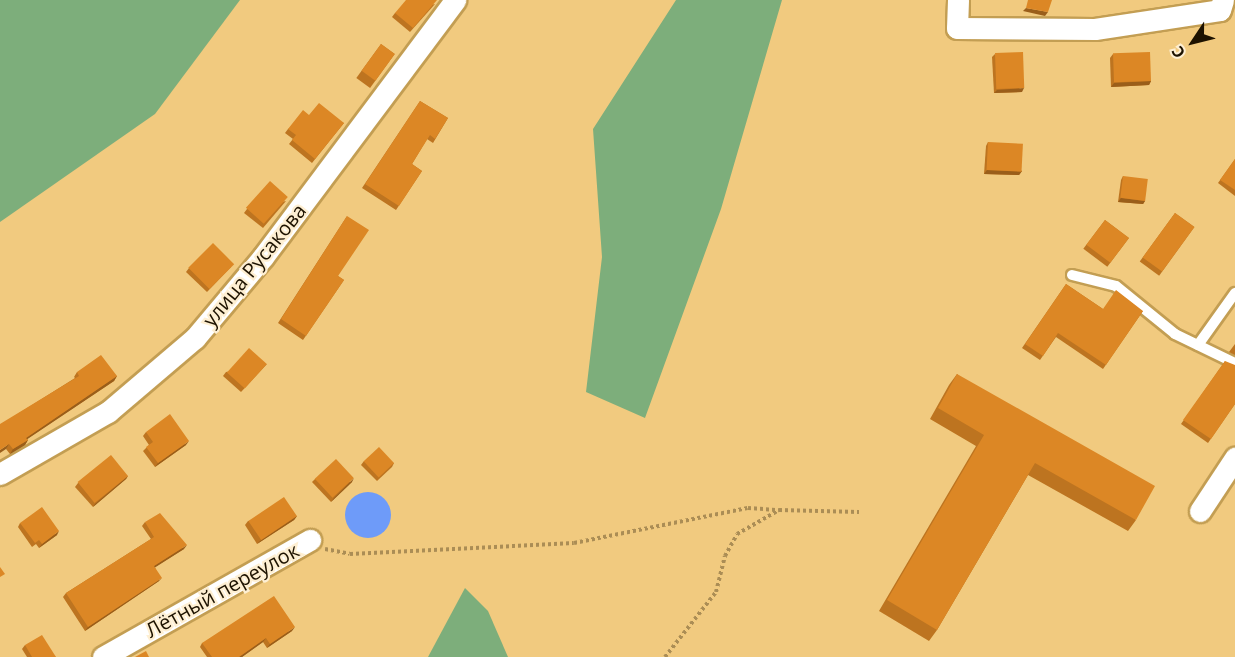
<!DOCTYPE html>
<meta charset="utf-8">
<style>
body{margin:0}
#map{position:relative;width:1235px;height:657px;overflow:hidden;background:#f1ca7f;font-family:"Open Sans",sans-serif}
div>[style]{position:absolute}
.green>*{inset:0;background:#7dae7b}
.water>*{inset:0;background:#6e9bf9}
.round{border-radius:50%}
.path>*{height:4px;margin-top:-2px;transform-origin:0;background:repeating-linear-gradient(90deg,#ab8d55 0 3px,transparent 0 6px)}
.roads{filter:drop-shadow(2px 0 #c39e53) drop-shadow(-2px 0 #c39e53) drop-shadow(0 2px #c39e53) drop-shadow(0 -2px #c39e53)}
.lane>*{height:10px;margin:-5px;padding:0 5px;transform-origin:5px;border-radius:5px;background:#fff}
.street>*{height:21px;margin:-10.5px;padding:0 10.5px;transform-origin:10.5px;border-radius:10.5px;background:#fff}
.wall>*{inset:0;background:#bd7420;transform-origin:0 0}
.shaded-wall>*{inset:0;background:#9a5e1a}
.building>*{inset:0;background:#dc8725;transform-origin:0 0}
span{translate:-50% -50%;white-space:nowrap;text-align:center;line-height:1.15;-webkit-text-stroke:4.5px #feefd2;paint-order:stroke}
.street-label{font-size:20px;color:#1d1200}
.north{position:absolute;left:1163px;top:12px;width:60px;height:60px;-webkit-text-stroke:4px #feefd2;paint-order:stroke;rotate:235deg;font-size:16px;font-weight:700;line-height:24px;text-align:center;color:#1d1200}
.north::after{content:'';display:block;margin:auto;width:21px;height:27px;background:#1d1200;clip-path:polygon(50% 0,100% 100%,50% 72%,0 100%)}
</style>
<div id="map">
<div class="green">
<i style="clip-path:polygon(0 0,240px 0,155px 114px,0 222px)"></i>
<i style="clip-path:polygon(676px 0,782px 0,721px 209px,645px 418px,586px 392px,602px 257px,593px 129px)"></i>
<i style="clip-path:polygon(465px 588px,488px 611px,508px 657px,428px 657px)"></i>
</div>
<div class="water">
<i class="round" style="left:345px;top:492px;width:46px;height:46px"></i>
</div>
<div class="path">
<i style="left:325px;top:549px;width:25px;rotate:11deg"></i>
<i style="left:350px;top:554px;width:224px;rotate:-2.8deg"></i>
<i style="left:574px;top:543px;width:177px;rotate:-11.4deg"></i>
<i style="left:748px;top:508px;width:31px;rotate:4deg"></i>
<i style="left:665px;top:657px;width:83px;rotate:-51.9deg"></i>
<i style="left:716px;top:592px;width:37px;rotate:-76deg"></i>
<i style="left:725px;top:556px;width:25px;rotate:-61deg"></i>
<i style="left:737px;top:534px;width:48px;rotate:-29.7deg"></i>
<i style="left:779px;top:510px;width:80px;rotate:1.4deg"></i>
</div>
<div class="roads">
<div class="lane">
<i style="left:1072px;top:275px;width:45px;rotate:14deg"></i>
<i style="left:1116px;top:286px;width:76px;rotate:39.1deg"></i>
<i style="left:1175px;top:334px;width:67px;rotate:25.8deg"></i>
<i style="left:1198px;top:345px;width:64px;rotate:-54.6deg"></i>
</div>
<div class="street">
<i style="left:958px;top:0;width:28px;rotate:92deg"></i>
<i style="left:957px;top:28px;width:138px;rotate:0.4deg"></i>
<i style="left:1095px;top:29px;width:126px;rotate:-8.6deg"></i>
<i style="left:1220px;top:10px;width:10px;rotate:-73deg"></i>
<i style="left:0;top:474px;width:125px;rotate:-29.9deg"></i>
<i style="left:108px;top:412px;width:114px;rotate:-40.4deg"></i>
<i style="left:195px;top:338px;width:106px;rotate:-50deg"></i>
<i style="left:263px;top:257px;width:321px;rotate:-53.2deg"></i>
<i style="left:1200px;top:511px;width:64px;rotate:-56.6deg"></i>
<i style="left:103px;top:657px;width:238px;rotate:-29.5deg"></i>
</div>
</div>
<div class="wall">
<i style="clip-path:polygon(435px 4px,410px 32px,392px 17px,395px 13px)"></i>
<i style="left:381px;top:44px;width:17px;height:42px;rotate:36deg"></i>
<i style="clip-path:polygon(995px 54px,1022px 92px,994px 93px,992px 57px)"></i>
<i style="clip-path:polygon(1113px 54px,1151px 81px,1149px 85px,1111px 87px,1110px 58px)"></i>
<i style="clip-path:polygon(420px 101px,448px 118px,433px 143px,427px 139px,412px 164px,422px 171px,396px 210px,362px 188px)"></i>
<i style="clip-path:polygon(309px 115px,344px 123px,312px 163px,289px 144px,293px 139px,285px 133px,288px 129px)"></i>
<i style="clip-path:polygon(988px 142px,1022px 171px,1019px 175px,984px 174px,986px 146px)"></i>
<i style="clip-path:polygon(1235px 159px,1235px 196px,1218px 183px)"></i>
<i style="clip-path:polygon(1123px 176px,1145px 201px,1143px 204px,1118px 202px,1121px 180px)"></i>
<i style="clip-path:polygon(286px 201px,263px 228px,244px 213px,247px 209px)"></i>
<i style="left:1175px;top:213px;width:24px;height:60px;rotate:36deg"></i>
<i style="clip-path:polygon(347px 216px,338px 276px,344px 280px,303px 340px,278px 323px)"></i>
<i style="left:1105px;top:220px;width:30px;height:36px;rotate:37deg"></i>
<i style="clip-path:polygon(231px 267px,207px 292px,186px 272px,189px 268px)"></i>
<i style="clip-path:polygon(1066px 284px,1103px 309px,1143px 311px,1103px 369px,1056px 337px,1040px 360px,1022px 348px)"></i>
<i style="clip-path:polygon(1235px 344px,1235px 355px,1229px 352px)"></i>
<i style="clip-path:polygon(1225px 361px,1235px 404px,1208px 443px,1181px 424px)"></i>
<i style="clip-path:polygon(267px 364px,241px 392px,223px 376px,226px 372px)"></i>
<i style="clip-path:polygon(77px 372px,117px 376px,114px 381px,27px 439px,28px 440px,25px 445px,10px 454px,6px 449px,13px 417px,75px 378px,74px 377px)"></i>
<i style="clip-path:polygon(957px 374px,1136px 520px,1128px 531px,1028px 475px,937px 630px,929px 641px,879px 611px,976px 446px,930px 419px,949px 385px)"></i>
<i style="clip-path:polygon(146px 432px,186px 445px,155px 467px,143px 451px,149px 445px,143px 436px)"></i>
<i style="clip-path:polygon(364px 461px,394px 463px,392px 467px,377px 481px,361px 465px)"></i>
<i style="clip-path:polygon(128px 476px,126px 479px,93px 507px,75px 487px,78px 483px)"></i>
<i style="clip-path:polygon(315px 479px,352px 482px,331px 502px,312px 482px)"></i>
<i style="clip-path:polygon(297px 516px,294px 520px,257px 544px,245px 525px,248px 521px)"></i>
<i style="clip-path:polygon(145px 522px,184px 549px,155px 567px,159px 581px,85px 631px,63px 597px,66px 593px,151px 539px,142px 526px)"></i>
<i style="clip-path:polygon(20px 523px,57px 535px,39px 548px,36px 544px,32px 547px,18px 527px)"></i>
<i style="clip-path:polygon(292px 631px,267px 648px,263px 642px,242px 657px,207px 657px,200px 647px,202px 643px)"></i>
<i style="clip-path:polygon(25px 645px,56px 657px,27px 657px,22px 649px)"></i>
</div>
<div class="shaded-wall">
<i style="clip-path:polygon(1026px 8px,1048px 12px,1045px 16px,1023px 11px)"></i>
<i style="clip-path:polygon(1151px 81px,1149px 85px,1111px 87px,1114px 83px)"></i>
<i style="clip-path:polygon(1024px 88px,1022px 92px,994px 93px,997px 90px)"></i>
<i style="clip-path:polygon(987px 170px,1022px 171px,1019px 175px,984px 174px)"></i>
<i style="clip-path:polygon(1121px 198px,1145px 201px,1143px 204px,1118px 202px)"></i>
<i style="clip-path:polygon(117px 376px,114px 381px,23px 442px,26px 438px)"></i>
<i style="clip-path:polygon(28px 440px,25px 445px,10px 454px,13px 449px)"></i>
<i style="clip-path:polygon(189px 441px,186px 445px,155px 467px,158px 463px)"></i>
<i style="clip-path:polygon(9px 444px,6px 449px,0 453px,0 450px)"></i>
<i style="clip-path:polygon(128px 476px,126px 479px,93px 507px,95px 504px)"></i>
<i style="clip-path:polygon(354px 478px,352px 482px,331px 502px,334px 498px)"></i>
<i style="clip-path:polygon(297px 516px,294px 520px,257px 544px,260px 541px)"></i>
<i style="clip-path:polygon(59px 531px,57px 535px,39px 548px,42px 544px)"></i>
<i style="clip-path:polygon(187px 545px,184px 549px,151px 570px,154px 566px)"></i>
<i style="clip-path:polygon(162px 578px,159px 581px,85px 631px,88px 627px)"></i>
<i style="clip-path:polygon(295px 627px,292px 631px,267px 648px,270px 644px)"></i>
<i style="clip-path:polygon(266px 638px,263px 642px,242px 657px,239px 657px)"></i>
</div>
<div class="building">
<i style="clip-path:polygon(406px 0,437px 0,413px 28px,395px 13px)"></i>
<i style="clip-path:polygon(1028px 0,1052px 0,1048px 12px,1026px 8px)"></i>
<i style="left:381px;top:44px;width:17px;height:33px;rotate:36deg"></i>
<i style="left:1023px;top:52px;width:36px;height:28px;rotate:88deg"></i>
<i style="left:1150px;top:52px;width:29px;height:37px;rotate:88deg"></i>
<i style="clip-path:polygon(420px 101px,448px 118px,435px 139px,430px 135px,412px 164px,422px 171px,399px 206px,365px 184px)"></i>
<i style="clip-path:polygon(319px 103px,344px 123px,315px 159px,292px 140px,296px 135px,288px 129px,303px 110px,309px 115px)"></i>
<i style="left:988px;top:142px;width:35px;height:28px;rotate:3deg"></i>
<i style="clip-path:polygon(1235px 159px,1235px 190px,1220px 180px)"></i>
<i style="left:1123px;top:176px;width:25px;height:22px;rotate:7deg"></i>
<i style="left:270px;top:181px;width:24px;height:36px;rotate:42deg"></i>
<i style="left:1175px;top:213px;width:24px;height:55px;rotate:36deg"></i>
<i style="clip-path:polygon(347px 216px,369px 230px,338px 276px,344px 280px,306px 336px,281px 319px)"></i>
<i style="left:1105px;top:220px;width:30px;height:31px;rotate:37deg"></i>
<i style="left:213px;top:243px;width:30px;height:35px;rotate:45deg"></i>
<i style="clip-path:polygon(1066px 284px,1103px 309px,1116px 290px,1143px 311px,1106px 365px,1058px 333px,1043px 356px,1025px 344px)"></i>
<i style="left:249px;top:348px;width:24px;height:33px;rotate:42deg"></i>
<i style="clip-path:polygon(101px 355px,117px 376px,26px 438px,28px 440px,13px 449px,9px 444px,0 450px,0 424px,79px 376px,77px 372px)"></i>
<i style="clip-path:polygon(1225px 361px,1235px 365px,1235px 404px,1211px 439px,1183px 420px)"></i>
<i style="clip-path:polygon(957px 374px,1155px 486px,1136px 520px,1035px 463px,937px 630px,887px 600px,984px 435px,938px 408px)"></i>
<i style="clip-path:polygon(170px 414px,189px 441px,158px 463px,146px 447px,153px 442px,146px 432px)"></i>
<i style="left:379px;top:447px;width:22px;height:21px;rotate:47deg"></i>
<i style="left:111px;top:455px;width:27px;height:43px;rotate:51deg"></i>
<i style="left:336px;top:459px;width:26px;height:29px;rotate:47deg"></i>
<i style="left:284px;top:497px;width:23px;height:43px;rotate:56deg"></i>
<i style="clip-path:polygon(42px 507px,59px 531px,42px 544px,39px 540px,35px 543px,20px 523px)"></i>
<i style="clip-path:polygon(160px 513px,187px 545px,154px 566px,162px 578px,88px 627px,66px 593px,154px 537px,145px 522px)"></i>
<i style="clip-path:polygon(0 567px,5px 574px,0 577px)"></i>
<i style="clip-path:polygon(274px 596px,295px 627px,270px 644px,266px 638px,239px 657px,212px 657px,202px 643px)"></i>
<i style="clip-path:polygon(42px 635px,56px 657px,32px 657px,25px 645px)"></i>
<i style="clip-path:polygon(146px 651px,149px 657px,135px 657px)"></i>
</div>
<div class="street-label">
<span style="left:254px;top:265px;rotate:-51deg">улица Русакова</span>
<span style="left:222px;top:590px;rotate:-29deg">Лётный переулок</span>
</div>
<div class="north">С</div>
</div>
